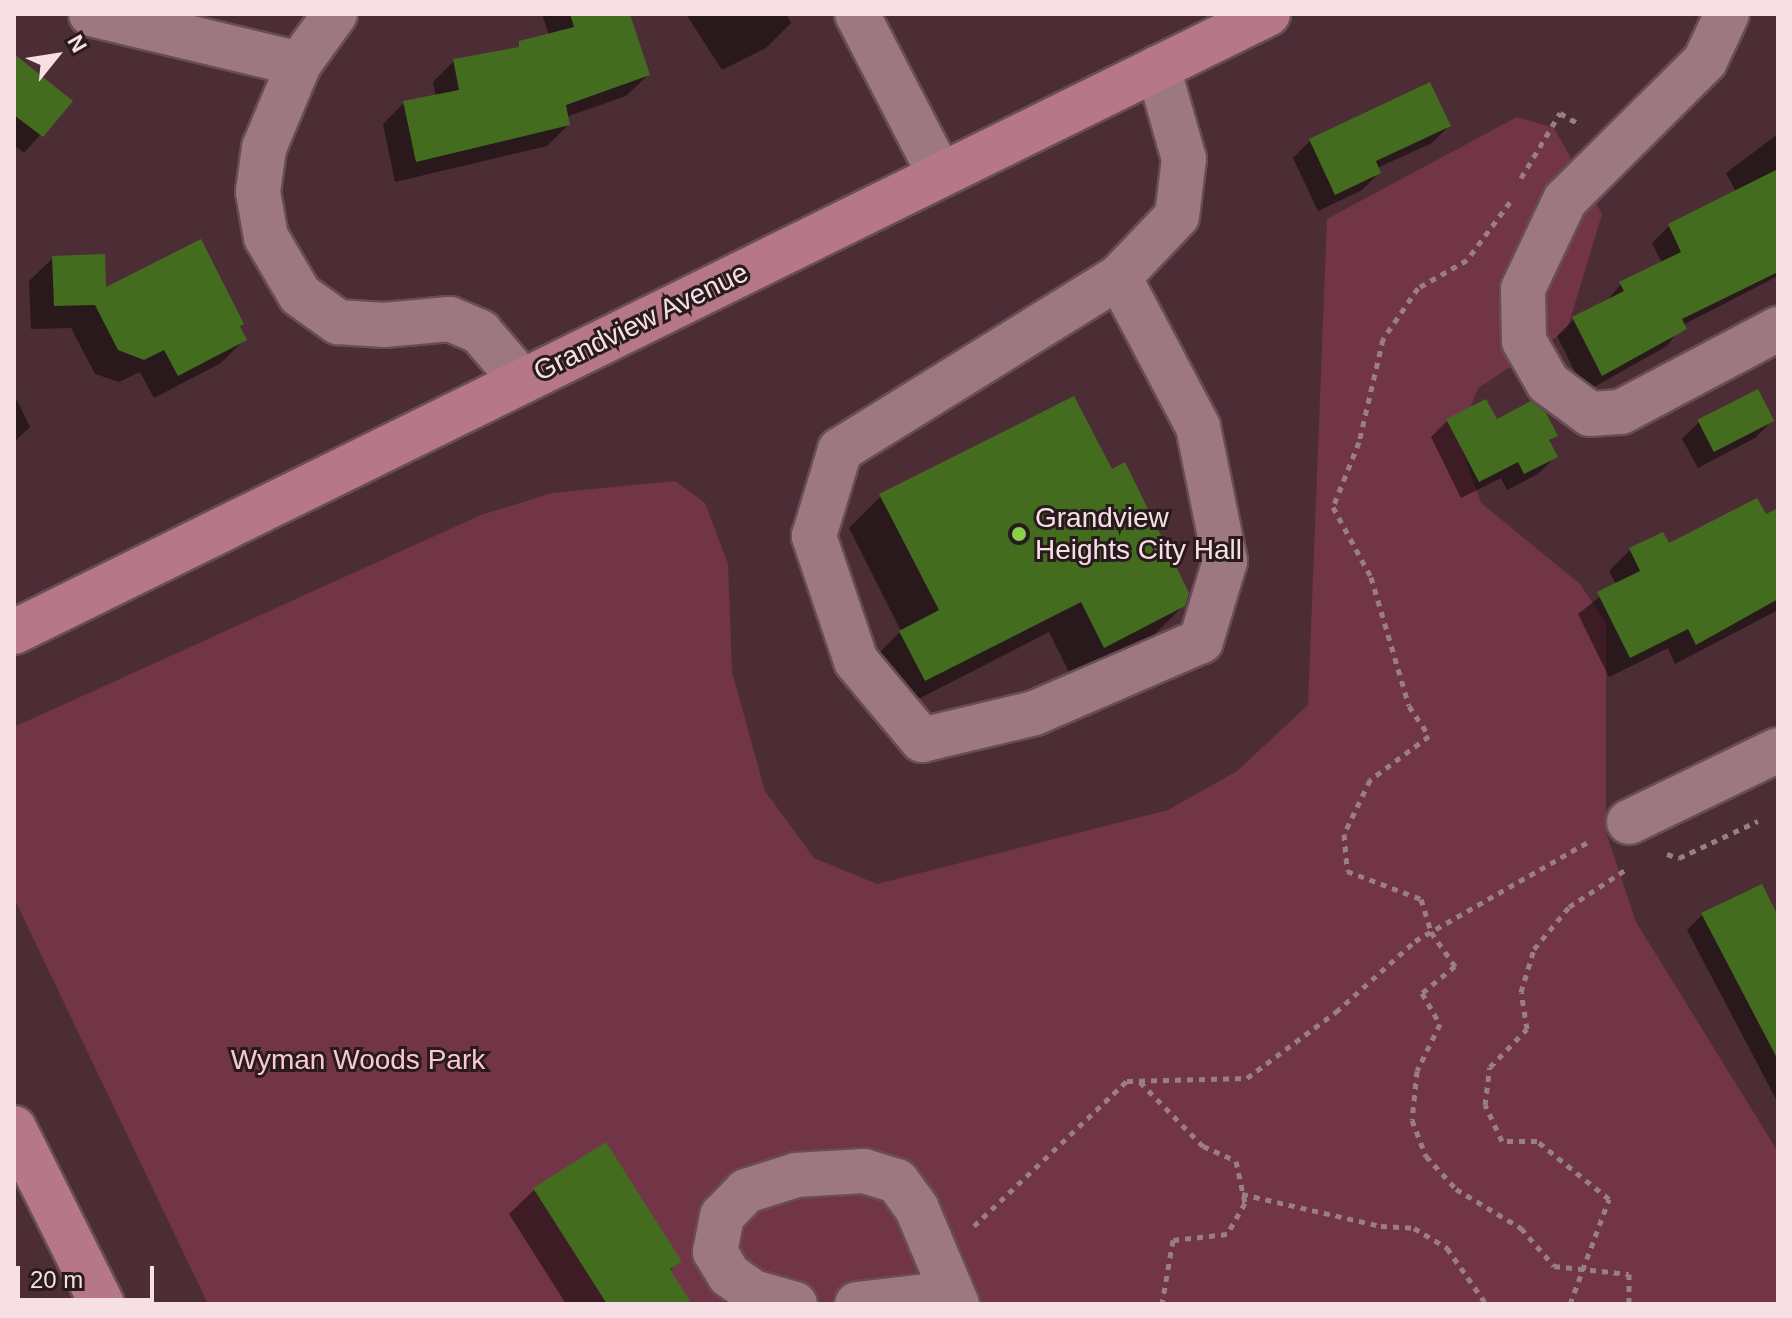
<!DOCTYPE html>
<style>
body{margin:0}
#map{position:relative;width:1792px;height:1318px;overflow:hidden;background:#4d2d35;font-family:Arial,sans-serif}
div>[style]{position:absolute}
.green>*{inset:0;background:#723547}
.shadow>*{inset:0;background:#0007}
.building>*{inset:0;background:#436c1f;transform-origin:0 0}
.path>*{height:5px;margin-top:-2.5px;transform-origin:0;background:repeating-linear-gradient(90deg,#9a7e85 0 6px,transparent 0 12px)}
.roads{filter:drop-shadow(2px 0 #694d55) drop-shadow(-2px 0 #694d55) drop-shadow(0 2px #694d55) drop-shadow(0 -2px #694d55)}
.minor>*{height:44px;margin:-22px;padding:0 22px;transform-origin:22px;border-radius:22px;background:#9e7880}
.major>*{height:44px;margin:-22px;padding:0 22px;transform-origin:22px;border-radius:22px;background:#b67888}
.dots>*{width:22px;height:22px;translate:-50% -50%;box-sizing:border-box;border:4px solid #291a1e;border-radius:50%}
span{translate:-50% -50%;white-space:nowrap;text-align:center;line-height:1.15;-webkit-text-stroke:6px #291a1e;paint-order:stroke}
.street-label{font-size:28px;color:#f6e0e5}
.poi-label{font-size:28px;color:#f6e0e5}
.left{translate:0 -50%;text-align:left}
.park-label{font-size:28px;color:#fac8d3}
.frame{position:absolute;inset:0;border:16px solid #f6e0e5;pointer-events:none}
.north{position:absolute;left:16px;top:16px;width:80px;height:80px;-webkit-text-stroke:6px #291a1e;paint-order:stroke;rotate:60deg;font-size:22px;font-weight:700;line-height:32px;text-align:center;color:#f6e0e5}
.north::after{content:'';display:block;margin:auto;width:28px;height:36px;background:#f6e0e5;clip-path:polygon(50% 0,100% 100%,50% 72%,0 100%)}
.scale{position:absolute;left:16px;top:1266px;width:138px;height:36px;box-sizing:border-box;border:4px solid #f6e0e5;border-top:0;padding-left:10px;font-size:24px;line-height:28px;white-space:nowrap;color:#f6e0e5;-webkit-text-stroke:6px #291a1e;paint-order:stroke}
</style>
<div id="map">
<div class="green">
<i style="clip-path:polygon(1517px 117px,1554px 128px,1602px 214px,1567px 330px,1478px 388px,1458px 438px,1481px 503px,1580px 584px,1606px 623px,1606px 832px,1636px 922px,1778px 1152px,1778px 1304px,208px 1304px,14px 898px,14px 727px,481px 515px,552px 493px,675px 481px,705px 503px,728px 564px,732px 672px,765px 791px,814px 858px,877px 884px,1168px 810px,1237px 771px,1308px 705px,1327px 219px)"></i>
</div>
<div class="shadow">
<i style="clip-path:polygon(542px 14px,629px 14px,648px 75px,626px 96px,566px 117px,568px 125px,547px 146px,395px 182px,383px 124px,404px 103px,436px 97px,433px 82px,454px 61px,513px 50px,549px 36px)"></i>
<i style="clip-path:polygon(686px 14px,786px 14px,791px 23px,766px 48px,722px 70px)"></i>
<i style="clip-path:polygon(14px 56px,70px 101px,24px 153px,14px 145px)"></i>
<i style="clip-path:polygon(1449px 126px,1432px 143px,1377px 168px,1379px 173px,1362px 190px,1318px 211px,1293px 158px,1310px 141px)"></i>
<i style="clip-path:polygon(1778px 134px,1778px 276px,1683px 325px,1667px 346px,1585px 392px,1557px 336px,1574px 319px,1605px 303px,1621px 284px,1662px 263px,1652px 243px,1669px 226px,1736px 192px,1726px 173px)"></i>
<i style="clip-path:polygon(53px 258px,104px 291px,238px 328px,244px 340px,221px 363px,154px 398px,140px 372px,119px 382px,95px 374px,71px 328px,31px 329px,29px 281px)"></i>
<i style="clip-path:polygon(14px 394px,30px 427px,14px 442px)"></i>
<i style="clip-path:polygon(1448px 420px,1496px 422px,1555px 436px,1548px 442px,1555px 457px,1538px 474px,1507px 490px,1501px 478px,1461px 498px,1431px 437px)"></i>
<i style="clip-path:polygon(1772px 421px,1755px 438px,1698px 468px,1682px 439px,1699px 422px)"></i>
<i style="clip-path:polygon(881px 496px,1184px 605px,1151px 638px,1072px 678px,1049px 632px,893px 712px,868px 664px,901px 631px,849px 528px)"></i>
<i style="clip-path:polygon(1778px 510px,1778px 610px,1675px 664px,1668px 648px,1609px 677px,1578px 614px,1616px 584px,1609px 571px,1630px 550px,1662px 535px,1668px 546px)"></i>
<i style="clip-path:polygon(1702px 915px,1778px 920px,1778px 1103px,1687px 930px)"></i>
<i style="clip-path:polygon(534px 1190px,679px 1261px,669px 1272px,689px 1304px,566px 1304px,509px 1214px)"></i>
</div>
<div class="building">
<i style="clip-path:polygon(570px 14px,630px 14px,650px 75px,566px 105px,570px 125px,416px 162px,403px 101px,459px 90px,453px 59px,519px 47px,519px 41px,574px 27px)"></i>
<i style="clip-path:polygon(14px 54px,73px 101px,43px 137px,14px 115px)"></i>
<i style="clip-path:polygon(1430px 82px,1451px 126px,1376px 161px,1381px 173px,1335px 195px,1309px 139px)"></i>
<i style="clip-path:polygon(1778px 169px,1778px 272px,1682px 319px,1687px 329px,1602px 376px,1572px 317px,1624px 291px,1619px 282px,1681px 252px,1668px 224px)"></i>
<i style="clip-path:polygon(201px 239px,244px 324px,240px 326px,247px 340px,178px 376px,164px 350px,144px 360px,118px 350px,95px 305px,54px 306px,52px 256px,105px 254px,106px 287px)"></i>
<i style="left:1758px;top:389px;width:36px;height:68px;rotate:63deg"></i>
<i style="clip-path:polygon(1074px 396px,1112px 469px,1125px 462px,1189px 593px,1185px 606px,1104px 648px,1081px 602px,925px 681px,899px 631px,939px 610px,879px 494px)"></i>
<i style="clip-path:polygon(1486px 399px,1497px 419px,1531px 401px,1546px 413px,1558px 436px,1549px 440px,1558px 457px,1524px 474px,1518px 462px,1479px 482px,1446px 419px)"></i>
<i style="clip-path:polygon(1757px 498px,1766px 514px,1778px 508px,1778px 599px,1696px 645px,1688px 629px,1630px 658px,1597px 592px,1640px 571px,1629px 548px,1663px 532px,1669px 543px)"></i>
<i style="clip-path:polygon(1762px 884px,1778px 916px,1778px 1060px,1701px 913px)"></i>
<i style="clip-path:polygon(606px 1142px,682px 1262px,670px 1269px,692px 1304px,607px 1304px,533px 1188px)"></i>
</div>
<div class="path">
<i style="left:1521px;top:178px;width:76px;rotate:-59deg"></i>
<i style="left:1560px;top:113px;width:22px;rotate:30deg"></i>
<i style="left:1510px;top:202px;width:72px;rotate:126.6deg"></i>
<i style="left:1467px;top:260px;width:56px;rotate:150.3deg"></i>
<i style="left:1418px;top:288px;width:62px;rotate:124.5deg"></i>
<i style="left:1383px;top:339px;width:106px;rotate:103.1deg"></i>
<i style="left:1359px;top:442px;width:70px;rotate:111.8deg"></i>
<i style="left:1333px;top:507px;width:80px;rotate:61.5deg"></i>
<i style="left:1371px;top:577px;width:134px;rotate:73.6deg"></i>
<i style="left:1409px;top:706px;width:36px;rotate:56deg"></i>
<i style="left:1429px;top:736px;width:74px;rotate:143.3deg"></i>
<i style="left:1370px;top:780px;width:60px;rotate:115.7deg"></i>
<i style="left:1344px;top:834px;width:37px;rotate:85deg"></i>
<i style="left:1347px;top:871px;width:79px;rotate:20.7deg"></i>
<i style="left:1421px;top:899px;width:34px;rotate:73deg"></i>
<i style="left:1431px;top:932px;width:42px;rotate:54.8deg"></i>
<i style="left:1455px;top:966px;width:43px;rotate:140.7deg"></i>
<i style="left:1422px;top:993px;width:36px;rotate:60deg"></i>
<i style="left:1440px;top:1024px;width:52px;rotate:116.1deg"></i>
<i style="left:1417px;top:1071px;width:49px;rotate:95.8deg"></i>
<i style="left:1412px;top:1120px;width:39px;rotate:69deg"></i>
<i style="left:1426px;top:1156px;width:45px;rotate:47.7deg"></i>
<i style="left:1456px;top:1189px;width:76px;rotate:31deg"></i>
<i style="left:1521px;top:1228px;width:50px;rotate:49deg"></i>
<i style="left:1554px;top:1266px;width:75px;rotate:6.1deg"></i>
<i style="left:1629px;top:1274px;width:30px;rotate:90deg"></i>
<i style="left:1667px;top:854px;width:13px;rotate:18deg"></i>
<i style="left:1679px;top:858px;width:87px;rotate:-25.1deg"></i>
<i style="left:1140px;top:1082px;width:90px;rotate:45.5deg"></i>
<i style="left:1203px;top:1146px;width:36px;rotate:24deg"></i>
<i style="left:1236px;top:1161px;width:43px;rotate:77.9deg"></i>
<i style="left:1245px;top:1203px;width:36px;rotate:120deg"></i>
<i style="left:1227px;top:1234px;width:54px;rotate:173.7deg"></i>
<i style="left:1173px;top:1240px;width:65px;rotate:99.8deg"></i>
<i style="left:1242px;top:1194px;width:143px;rotate:13deg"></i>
<i style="left:1381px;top:1226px;width:33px;rotate:3deg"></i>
<i style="left:1414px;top:1228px;width:39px;rotate:31deg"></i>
<i style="left:1447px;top:1248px;width:68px;rotate:55.1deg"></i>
<i style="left:974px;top:1226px;width:211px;rotate:-43.5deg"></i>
<i style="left:1127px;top:1081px;width:120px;rotate:-1.4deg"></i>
<i style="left:1247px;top:1078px;width:111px;rotate:-36.6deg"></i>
<i style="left:1336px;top:1012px;width:106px;rotate:-41.9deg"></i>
<i style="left:1415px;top:941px;width:203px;rotate:-29.8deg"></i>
<i style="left:1570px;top:1304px;width:112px;rotate:-69.6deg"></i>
<i style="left:1609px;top:1199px;width:92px;rotate:-141.1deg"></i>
<i style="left:1537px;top:1141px;width:35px;rotate:180deg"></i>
<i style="left:1502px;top:1141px;width:40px;rotate:-115deg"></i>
<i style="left:1485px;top:1105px;width:38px;rotate:-83deg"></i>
<i style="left:1490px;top:1067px;width:53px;rotate:-45.8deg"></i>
<i style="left:1527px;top:1029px;width:37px;rotate:-99deg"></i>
<i style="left:1521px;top:992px;width:45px;rotate:-73.2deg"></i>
<i style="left:1534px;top:949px;width:55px;rotate:-50.2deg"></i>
<i style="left:1569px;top:907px;width:71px;rotate:-33.5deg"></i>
</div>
<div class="roads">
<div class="minor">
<i style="left:91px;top:14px;width:214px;rotate:13.5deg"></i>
<i style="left:335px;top:14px;width:62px;rotate:125.8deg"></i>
<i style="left:299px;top:64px;width:91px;rotate:112.6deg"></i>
<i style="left:264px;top:148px;width:44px;rotate:97.8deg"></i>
<i style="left:258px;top:192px;width:46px;rotate:79.9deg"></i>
<i style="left:266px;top:237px;width:67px;rotate:59.6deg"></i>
<i style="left:300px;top:295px;width:47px;rotate:35.4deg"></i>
<i style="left:338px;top:322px;width:46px;rotate:3.7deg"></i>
<i style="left:384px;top:325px;width:66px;rotate:-5.2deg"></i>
<i style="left:450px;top:319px;width:33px;rotate:23deg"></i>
<i style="left:480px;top:332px;width:65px;rotate:49.4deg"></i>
<i style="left:857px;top:14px;width:181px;rotate:62.7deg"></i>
<i style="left:1727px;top:14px;width:52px;rotate:115.1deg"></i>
<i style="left:1705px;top:61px;width:197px;rotate:135.2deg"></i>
<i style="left:1565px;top:200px;width:98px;rotate:115.3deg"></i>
<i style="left:1523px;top:289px;width:52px;rotate:88.9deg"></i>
<i style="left:1524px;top:341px;width:48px;rotate:60.3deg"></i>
<i style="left:1548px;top:383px;width:52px;rotate:36.4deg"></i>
<i style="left:1590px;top:414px;width:31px;rotate:-4deg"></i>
<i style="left:1621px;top:412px;width:178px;rotate:-27.9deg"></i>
<i style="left:1119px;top:277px;width:170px;rotate:62.2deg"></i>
<i style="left:1198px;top:427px;width:137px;rotate:78.6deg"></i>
<i style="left:1225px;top:561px;width:84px;rotate:106.7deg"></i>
<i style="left:1201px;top:641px;width:181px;rotate:156.6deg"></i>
<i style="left:1035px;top:713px;width:116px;rotate:166.6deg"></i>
<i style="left:922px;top:740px;width:103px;rotate:-129.9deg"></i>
<i style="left:856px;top:661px;width:132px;rotate:-108.6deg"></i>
<i style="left:814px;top:536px;width:90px;rotate:-73.2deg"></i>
<i style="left:840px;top:450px;width:328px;rotate:-31.8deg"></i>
<i style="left:1119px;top:277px;width:84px;rotate:-46.4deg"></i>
<i style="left:1177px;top:216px;width:57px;rotate:-83deg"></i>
<i style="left:1184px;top:159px;width:95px;rotate:-105.9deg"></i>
<i style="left:1629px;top:822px;width:165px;rotate:-25.8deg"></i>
<i style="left:795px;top:1304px;width:44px;rotate:-164.1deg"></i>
<i style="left:753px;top:1292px;width:29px;rotate:-145deg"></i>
<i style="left:729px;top:1275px;width:27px;rotate:-121deg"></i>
<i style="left:715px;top:1252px;width:37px;rotate:-79deg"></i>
<i style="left:722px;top:1216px;width:35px;rotate:-46deg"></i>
<i style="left:746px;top:1191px;width:52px;rotate:-17.7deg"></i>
<i style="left:796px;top:1175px;width:68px;rotate:-3.4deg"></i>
<i style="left:864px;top:1171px;width:34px;rotate:17deg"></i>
<i style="left:897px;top:1181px;width:34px;rotate:54deg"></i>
<i style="left:917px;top:1209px;width:103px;rotate:67.2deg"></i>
<i style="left:857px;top:1304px;width:69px;rotate:-6.6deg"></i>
<i style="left:926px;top:1296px;width:21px;rotate:23deg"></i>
</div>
<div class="major">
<i style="left:14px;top:632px;width:1398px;rotate:-26.24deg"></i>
<i style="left:14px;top:1128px;width:197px;rotate:63.4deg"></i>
</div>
</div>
<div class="dots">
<i style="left:1019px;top:534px;background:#88cf4a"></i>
</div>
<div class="street-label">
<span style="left:641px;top:322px;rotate:-26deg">Grandview Avenue</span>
</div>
<div class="poi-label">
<span class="left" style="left:1035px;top:534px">Grandview<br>Heights City Hall</span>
</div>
<div class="park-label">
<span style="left:358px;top:1060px">Wyman Woods Park</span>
</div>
<div class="frame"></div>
<div class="north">N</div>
<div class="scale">20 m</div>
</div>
